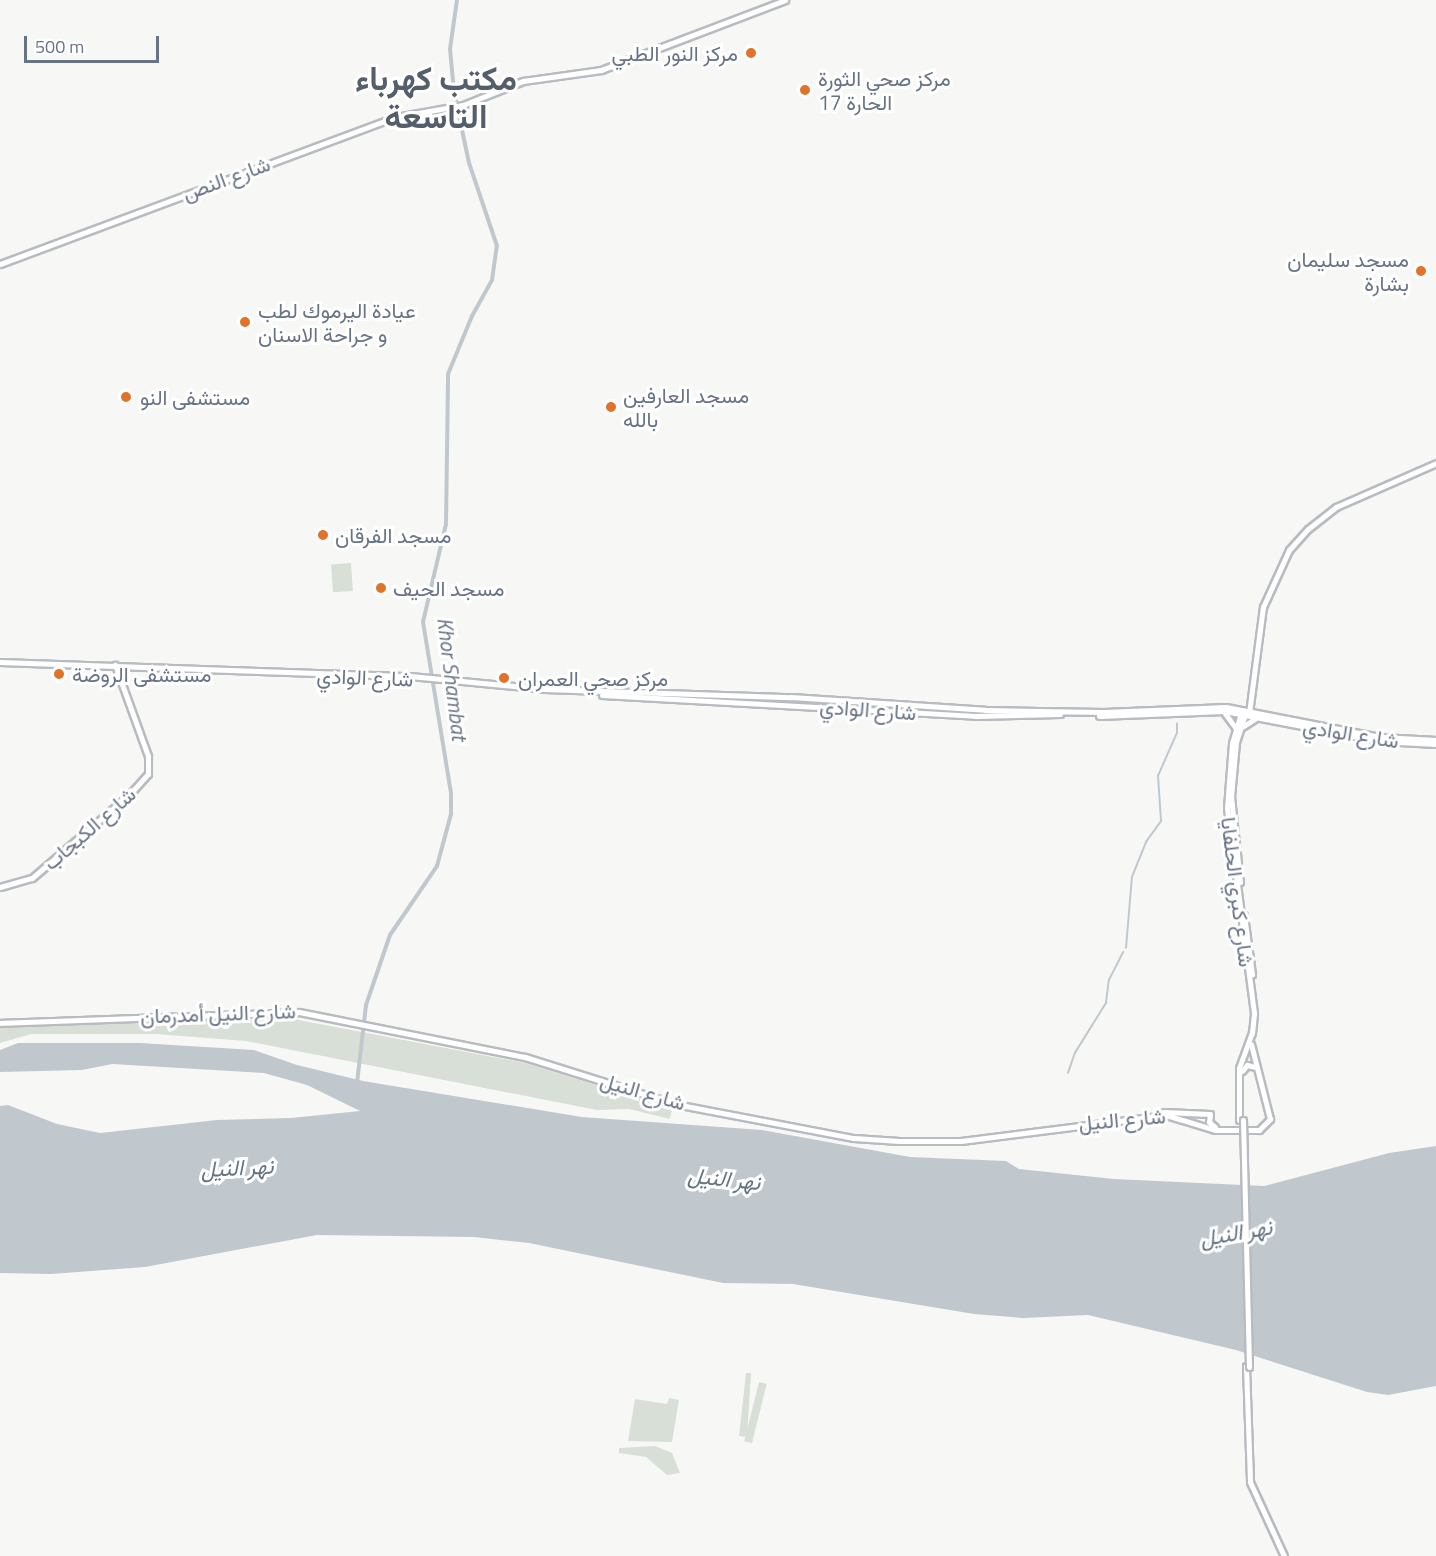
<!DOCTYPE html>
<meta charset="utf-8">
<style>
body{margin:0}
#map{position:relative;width:1436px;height:1556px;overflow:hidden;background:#f7f8f5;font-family:"Titillium Web",Vazirmatn,sans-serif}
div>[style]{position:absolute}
.green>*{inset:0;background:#d8dfd6;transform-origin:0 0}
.water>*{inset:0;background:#c0c8ce}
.stream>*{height:1.5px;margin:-0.75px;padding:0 0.75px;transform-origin:0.75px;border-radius:0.75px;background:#c0c8ce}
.river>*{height:4px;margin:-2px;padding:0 2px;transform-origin:2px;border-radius:2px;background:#c0c8ce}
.roads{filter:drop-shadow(2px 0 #b8bbc0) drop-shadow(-2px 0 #b8bbc0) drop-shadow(0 2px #b8bbc0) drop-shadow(0 -2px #b8bbc0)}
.major>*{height:5px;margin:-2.5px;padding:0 2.5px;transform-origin:2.5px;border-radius:2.5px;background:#fff}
.bridges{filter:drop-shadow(2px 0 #b8bbc0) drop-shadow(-2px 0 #b8bbc0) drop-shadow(0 2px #b8bbc0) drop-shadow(0 -2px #b8bbc0)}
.major-bridge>*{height:5px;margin:-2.5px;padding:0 2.5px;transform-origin:2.5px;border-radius:2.5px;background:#fff}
.dots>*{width:16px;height:16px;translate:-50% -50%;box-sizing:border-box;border:3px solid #fff;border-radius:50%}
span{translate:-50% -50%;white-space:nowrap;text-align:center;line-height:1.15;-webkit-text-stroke:6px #fff;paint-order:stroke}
.poi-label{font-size:21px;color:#677386}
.right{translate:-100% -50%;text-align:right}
.left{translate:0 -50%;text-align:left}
.street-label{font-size:21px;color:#677386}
.water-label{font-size:22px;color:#637482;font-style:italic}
.town-label{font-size:33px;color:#555e6b;font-weight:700}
.scale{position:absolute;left:24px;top:36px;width:135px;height:27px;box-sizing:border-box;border:3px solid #677386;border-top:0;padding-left:8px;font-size:18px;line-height:21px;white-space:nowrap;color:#677386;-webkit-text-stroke:4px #fff;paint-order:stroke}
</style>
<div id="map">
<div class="green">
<i style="left:351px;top:563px;width:28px;height:20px;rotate:86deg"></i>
<i style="clip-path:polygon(283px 1017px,525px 1063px,672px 1109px,670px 1119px,629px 1109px,597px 1110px,246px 1041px,156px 1034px,31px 1034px,0 1043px,0 1028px)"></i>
<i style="clip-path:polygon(746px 1373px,751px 1373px,747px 1437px,739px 1436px)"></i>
<i style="left:759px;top:1382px;width:8px;height:61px;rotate:14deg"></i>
<i style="clip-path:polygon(669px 1398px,679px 1400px,672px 1442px,628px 1441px,635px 1399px,667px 1404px)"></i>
<i style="clip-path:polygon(655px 1446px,672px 1453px,680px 1473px,667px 1475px,646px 1457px,619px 1453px,619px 1448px)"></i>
</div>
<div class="water">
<i style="clip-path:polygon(18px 1043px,140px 1043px,254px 1050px,297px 1065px,363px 1081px,582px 1117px,762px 1130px,910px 1157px,1006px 1161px,1019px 1169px,1114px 1179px,1264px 1186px,1389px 1153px,1436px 1146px,1436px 1386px,1388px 1395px,1367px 1392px,1236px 1350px,1088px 1315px,1023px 1318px,974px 1314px,793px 1284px,723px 1283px,529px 1243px,474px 1237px,317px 1235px,145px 1267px,51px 1274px,0 1273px,0 1106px,8px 1105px,57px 1124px,100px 1133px,217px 1120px,291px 1118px,360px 1111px,307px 1085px,264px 1073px,112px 1064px,82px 1070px,0 1072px,0 1050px)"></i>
</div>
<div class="stream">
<i style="left:1126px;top:948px;width:71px;rotate:-85.2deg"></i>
<i style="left:1132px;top:877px;width:38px;rotate:-68deg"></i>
<i style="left:1146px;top:842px;width:26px;rotate:-54deg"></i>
<i style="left:1161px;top:821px;width:45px;rotate:-93.8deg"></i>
<i style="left:1158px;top:776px;width:47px;rotate:-66.2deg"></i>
<i style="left:1177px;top:733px;width:9px;rotate:-90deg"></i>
<i style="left:1068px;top:1073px;width:21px;rotate:-71deg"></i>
<i style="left:1075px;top:1053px;width:59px;rotate:-58.2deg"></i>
<i style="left:1106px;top:1003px;width:23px;rotate:-83deg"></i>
<i style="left:1109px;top:980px;width:31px;rotate:-63deg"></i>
</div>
<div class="river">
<i style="left:357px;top:1083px;width:79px;rotate:-83.4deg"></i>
<i style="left:366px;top:1005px;width:74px;rotate:-71.1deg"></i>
<i style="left:390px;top:935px;width:83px;rotate:-55.7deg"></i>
<i style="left:437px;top:866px;width:54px;rotate:-74.9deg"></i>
<i style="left:451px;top:814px;width:21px;rotate:-90deg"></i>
<i style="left:451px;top:793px;width:173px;rotate:-99.3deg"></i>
<i style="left:423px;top:622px;width:101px;rotate:-76.8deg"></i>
<i style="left:446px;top:524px;width:150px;rotate:-89.2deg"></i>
<i style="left:448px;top:374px;width:63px;rotate:-67.5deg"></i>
<i style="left:472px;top:316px;width:41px;rotate:-60.9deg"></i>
<i style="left:492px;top:280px;width:34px;rotate:-82deg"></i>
<i style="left:497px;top:246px;width:88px;rotate:-108.6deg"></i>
<i style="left:469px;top:163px;width:73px;rotate:-101.9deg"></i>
<i style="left:454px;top:92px;width:43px;rotate:-95.3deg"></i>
<i style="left:450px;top:49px;width:49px;rotate:-81.9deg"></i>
</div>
<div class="roads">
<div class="major">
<i style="left:0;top:264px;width:422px;rotate:-20.4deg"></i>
<i style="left:396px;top:117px;width:68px;rotate:-10.2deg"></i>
<i style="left:463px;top:105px;width:65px;rotate:-21.8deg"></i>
<i style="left:523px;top:81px;width:79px;rotate:-8deg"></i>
<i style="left:601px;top:70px;width:197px;rotate:-20.8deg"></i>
<i style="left:0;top:662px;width:410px;rotate:2deg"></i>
<i style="left:410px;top:676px;width:135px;rotate:5.5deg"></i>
<i style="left:544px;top:689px;width:247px;rotate:1.9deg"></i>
<i style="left:791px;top:697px;width:194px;rotate:3.8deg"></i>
<i style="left:985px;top:710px;width:119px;rotate:1deg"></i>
<i style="left:1104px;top:712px;width:122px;rotate:-2.3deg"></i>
<i style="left:1226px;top:707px;width:158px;rotate:11deg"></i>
<i style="left:1381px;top:737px;width:55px;rotate:3.1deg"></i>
<i style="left:602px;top:695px;width:374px;rotate:3.2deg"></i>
<i style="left:975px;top:716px;width:85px;rotate:-1.3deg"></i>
<i style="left:1224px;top:712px;width:19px;rotate:54deg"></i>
<i style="left:1249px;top:713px;width:107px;rotate:-82.5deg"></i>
<i style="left:1263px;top:607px;width:63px;rotate:-65.5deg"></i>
<i style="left:1289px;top:550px;width:28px;rotate:-48deg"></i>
<i style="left:1308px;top:529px;width:36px;rotate:-38deg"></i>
<i style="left:1336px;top:507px;width:109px;rotate:-23.7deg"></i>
<i style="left:1099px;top:716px;width:125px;rotate:-2.3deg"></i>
<i style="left:1224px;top:711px;width:159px;rotate:10.9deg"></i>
<i style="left:1380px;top:741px;width:56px;rotate:3.1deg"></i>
<i style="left:1239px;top:729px;width:20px;rotate:-33deg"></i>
<i style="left:1240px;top:882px;width:85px;rotate:-96deg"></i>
<i style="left:1231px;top:797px;width:55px;rotate:-84.8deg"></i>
<i style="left:1236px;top:742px;width:29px;rotate:-72deg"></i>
<i style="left:0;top:887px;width:33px;rotate:-16deg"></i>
<i style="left:32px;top:878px;width:128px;rotate:-40.6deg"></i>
<i style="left:129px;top:795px;width:28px;rotate:-48deg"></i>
<i style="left:148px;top:774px;width:18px;rotate:-90deg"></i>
<i style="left:148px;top:756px;width:97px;rotate:-109.9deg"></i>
<i style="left:1244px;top:915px;width:60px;rotate:82.3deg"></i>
<i style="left:0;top:1023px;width:299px;rotate:-2.1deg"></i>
<i style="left:299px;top:1012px;width:230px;rotate:11.3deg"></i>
<i style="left:525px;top:1057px;width:157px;rotate:17.4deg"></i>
<i style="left:675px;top:1104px;width:182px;rotate:10.8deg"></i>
<i style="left:854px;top:1138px;width:45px;rotate:3.8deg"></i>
<i style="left:899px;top:1141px;width:62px"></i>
<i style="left:961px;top:1141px;width:207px;rotate:-7.2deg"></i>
<i style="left:1166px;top:1115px;width:51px;rotate:17deg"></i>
<i style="left:1215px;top:1130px;width:44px"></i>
<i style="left:1259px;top:1130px;width:16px;rotate:-45deg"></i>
<i style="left:1270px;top:1119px;width:77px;rotate:-104.2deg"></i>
<i style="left:1242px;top:1071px;width:8px;rotate:-50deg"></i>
<i style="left:1247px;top:1065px;width:8px;rotate:14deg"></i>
<i style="left:1164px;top:1112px;width:46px;rotate:2.5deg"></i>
<i style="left:1210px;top:1115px;width:7px;rotate:98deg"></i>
<i style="left:1209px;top:1122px;width:8px;rotate:40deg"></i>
<i style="left:1239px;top:1120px;width:52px;rotate:-90deg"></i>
<i style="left:1239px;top:1068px;width:37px;rotate:-70deg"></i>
<i style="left:1252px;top:1033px;width:20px;rotate:-84deg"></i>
<i style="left:1254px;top:1013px;width:207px;rotate:-97.5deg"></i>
<i style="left:1227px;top:808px;width:65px;rotate:-85.6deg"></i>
<i style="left:1232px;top:743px;width:34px;rotate:-73deg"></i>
<i style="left:1246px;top:1366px;width:116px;rotate:88deg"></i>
<i style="left:1250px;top:1482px;width:81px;rotate:65.3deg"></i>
</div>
</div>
<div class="bridges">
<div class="major-bridge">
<i style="left:1243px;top:1120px;width:247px;rotate:88.6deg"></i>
</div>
</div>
<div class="dots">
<i style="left:751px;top:53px;background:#e2722a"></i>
<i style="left:805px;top:90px;background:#e2722a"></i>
<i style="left:1421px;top:271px;background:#e2722a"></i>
<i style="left:245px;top:322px;background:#e2722a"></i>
<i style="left:126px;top:397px;background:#e2722a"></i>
<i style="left:611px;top:407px;background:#e2722a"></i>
<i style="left:323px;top:535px;background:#e2722a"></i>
<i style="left:381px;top:588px;background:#e2722a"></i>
<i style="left:59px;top:674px;background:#e2722a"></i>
<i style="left:504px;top:678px;background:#e2722a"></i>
</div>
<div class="poi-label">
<span class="right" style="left:738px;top:53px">مركز النور الطبي</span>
<span class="left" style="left:818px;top:90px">مركز صحي الثورة<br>الحارة 17</span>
<span class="right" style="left:1409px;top:271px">مسجد سليمان<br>بشارة</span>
<span class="left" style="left:258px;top:322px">عيادة اليرموك لطب<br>و جراحة الاسنان</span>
<span class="left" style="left:623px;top:407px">مسجد العارفين<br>بالله</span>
<span class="left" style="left:140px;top:397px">مستشفى النو</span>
<span class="left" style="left:335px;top:535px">مسجد الفرقان</span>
<span class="left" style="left:393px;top:588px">مسجد الحيف</span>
<span class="left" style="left:72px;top:674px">مستشفى الروضة</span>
<span class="left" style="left:518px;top:678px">مركز صحي العمران</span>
</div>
<div class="street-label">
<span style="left:226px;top:178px;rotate:-20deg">شارع النص</span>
<span style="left:365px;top:677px;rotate:2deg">شارع الوادي</span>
<span style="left:868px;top:709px;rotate:4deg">شارع الوادي</span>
<span style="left:1351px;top:733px;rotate:9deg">شارع الوادي</span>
<span style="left:89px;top:828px;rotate:-41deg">شارع الكبجاب</span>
<span style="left:1238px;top:892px;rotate:83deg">شارع كبري الحلفايا</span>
<span style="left:218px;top:1013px;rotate:-2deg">شارع النيل أمدرمان</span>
<span style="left:643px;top:1091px;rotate:16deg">شارع النيل</span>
<span style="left:1122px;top:1119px;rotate:-5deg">شارع النيل</span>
</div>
<div class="water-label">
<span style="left:452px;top:679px;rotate:83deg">Khor Shambat</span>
<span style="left:237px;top:1168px;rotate:-3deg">نهر النيل</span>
<span style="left:724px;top:1179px;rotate:6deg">نهر النيل</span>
<span style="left:1236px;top:1233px;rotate:-10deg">نهر النيل</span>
</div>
<div class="town-label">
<span style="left:436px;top:98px">مكتب كهرباء<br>التاسعة</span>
</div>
<div class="scale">500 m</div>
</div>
